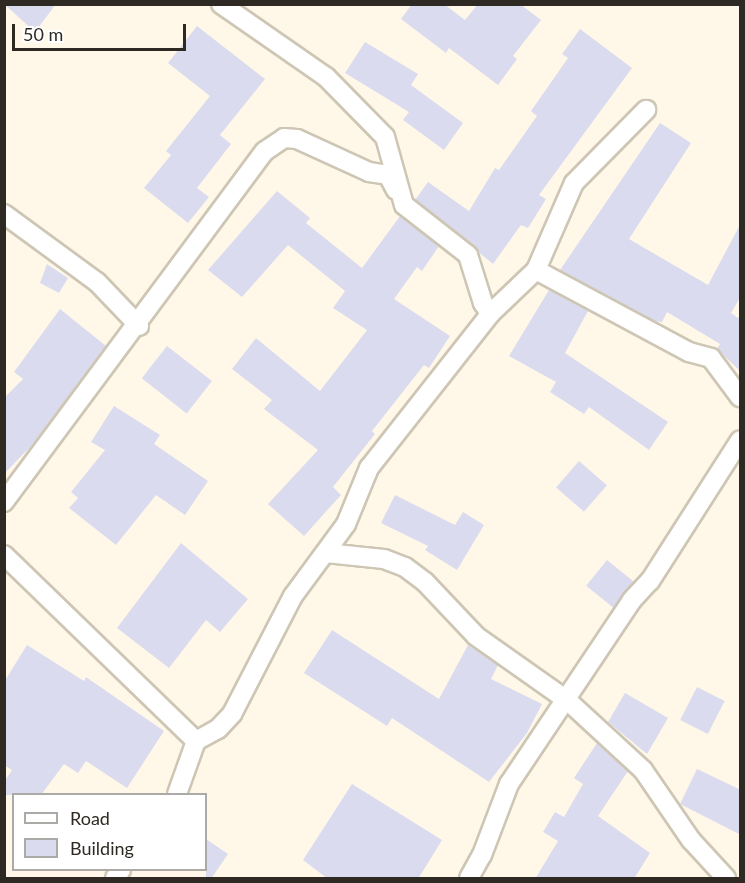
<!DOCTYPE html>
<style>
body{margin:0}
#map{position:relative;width:745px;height:883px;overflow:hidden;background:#fff8e9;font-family:Lato,sans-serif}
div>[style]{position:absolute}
.building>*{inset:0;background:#dbdbef;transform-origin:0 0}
.roads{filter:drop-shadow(2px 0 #cec6b4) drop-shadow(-2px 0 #cec6b4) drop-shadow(0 2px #cec6b4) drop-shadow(0 -2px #cec6b4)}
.minor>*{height:18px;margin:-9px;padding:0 9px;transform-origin:9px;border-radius:9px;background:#fff}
span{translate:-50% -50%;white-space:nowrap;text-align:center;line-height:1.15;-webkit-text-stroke:4.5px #fff;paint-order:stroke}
.frame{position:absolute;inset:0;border:6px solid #2e2a23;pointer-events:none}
.legend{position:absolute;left:12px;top:793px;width:195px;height:78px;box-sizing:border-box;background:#fff;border:2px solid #abaaa7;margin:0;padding:8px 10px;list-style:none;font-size:18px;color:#2e2a23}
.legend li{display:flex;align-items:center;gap:12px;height:30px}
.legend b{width:30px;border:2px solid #abaaa7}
.scale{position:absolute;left:12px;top:24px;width:174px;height:27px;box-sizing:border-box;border:3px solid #2e2a23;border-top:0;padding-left:8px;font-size:18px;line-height:21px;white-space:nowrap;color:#2e2a23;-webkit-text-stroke:4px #fff;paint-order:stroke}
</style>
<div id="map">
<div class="building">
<i style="clip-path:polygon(4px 4px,56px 4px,35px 32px)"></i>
<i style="clip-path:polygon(412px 4px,444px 4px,465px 20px,478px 4px,520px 4px,541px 20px,513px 56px,517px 59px,498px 85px,449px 48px,446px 53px,401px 19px)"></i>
<i style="clip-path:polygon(197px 26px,265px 79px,220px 135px,231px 144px,197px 188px,209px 197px,188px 223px,144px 188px,171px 155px,166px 151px,210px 96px,168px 63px)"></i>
<i style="clip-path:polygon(580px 29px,632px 68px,539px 195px,546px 199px,528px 228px,521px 225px,493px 264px,415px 200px,428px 182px,469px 211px,495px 168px,499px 170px,537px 116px,531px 111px,568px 58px,562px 54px)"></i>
<i style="clip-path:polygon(365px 42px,418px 74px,411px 85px,463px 123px,444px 150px,403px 120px,409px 112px,345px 73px)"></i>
<i style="clip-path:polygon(660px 123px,691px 143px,629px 239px,708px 285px,741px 223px,741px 296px,731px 313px,738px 318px,741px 315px,741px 372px,717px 349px,720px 344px,667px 312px,662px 322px,654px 321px,560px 270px)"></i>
<i style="clip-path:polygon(277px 191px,310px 218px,306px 223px,362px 268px,400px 216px,439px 246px,422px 271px,417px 267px,394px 299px,450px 336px,429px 368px,424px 365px,372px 431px,375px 434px,333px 487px,341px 495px,304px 536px,268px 504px,318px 450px,264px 409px,272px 400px,232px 369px,256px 338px,320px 391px,367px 330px,333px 308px,345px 291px,288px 245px,242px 297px,208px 270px)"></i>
<i style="clip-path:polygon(47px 264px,68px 278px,59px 293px,40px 283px)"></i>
<i style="clip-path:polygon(549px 290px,588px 311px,565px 353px,668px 422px,649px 450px,589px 407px,584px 414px,550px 392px,556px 382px,509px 356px)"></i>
<i style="clip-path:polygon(60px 309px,106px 346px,33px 444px,4px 474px,4px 398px,23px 379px,14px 372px)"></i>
<i style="left:167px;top:346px;width:57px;height:41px;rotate:38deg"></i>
<i style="clip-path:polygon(114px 406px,160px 435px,154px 444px,208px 481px,185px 515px,156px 495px,116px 545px,69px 508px,78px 498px,71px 492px,105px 450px,91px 442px)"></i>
<i style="left:579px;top:461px;width:37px;height:35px;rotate:41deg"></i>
<i style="clip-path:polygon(395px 495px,455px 525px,463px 512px,484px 525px,457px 570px,425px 550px,428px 546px,381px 523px)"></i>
<i style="clip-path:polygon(181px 543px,248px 599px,220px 632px,206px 620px,169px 668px,117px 628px)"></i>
<i style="left:607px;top:560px;width:35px;height:33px;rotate:39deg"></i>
<i style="clip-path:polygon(332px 630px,439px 699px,468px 645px,498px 665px,491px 679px,542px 704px,527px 733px,489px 782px,392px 718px,387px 726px,304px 673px)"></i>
<i style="clip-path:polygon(27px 645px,84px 681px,86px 677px,164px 731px,127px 788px,86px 761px,78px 773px,64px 764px,41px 795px,4px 795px,4px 782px,12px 770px,4px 765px,4px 682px)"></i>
<i style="left:697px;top:687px;width:31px;height:37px;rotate:27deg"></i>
<i style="clip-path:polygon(625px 693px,668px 718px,647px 754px,608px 722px)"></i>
<i style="clip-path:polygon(597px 743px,628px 771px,598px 816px,650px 853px,634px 879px,535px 879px,558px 841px,543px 832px,555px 812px,564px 817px,583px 784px,574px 778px)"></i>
<i style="clip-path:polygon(697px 769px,741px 790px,741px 835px,680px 804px)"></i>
<i style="clip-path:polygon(352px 784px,442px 840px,418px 879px,328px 879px,303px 860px)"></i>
<i style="clip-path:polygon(206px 839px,228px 854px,211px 879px,206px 879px)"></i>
</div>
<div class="roads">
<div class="minor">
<i style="left:4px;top:214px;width:115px;rotate:36.2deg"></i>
<i style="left:97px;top:282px;width:61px;rotate:46.3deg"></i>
<i style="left:536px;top:270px;width:95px;rotate:-66.4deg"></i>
<i style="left:574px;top:183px;width:103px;rotate:-45.4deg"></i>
<i style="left:490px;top:314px;width:64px;rotate:-43.7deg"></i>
<i style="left:536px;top:270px;width:174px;rotate:28.2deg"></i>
<i style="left:689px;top:352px;width:23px;rotate:15deg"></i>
<i style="left:711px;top:358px;width:49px;rotate:53.4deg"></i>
<i style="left:4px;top:502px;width:437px;rotate:-53.4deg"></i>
<i style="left:265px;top:151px;width:23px;rotate:-34deg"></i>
<i style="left:284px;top:138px;width:13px;rotate:4deg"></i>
<i style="left:297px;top:139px;width:79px;rotate:24.6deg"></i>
<i style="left:369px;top:172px;width:19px;rotate:9deg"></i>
<i style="left:388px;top:175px;width:17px;rotate:62deg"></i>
<i style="left:326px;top:553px;width:58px;rotate:5.9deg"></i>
<i style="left:384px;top:559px;width:22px;rotate:21deg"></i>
<i style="left:405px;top:567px;width:25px;rotate:37deg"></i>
<i style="left:425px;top:582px;width:74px;rotate:46.6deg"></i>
<i style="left:476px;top:636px;width:113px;rotate:35.2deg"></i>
<i style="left:568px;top:701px;width:102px;rotate:42.6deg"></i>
<i style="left:643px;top:770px;width:85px;rotate:55.6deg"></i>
<i style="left:691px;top:840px;width:52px;rotate:47.4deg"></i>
<i style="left:4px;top:555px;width:267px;rotate:44.1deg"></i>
<i style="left:177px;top:794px;width:56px;rotate:-70.3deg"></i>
<i style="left:196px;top:741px;width:25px;rotate:-29deg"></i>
<i style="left:218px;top:729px;width:21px;rotate:-47deg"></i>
<i style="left:232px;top:714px;width:133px;rotate:-62.7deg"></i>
<i style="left:293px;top:596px;width:89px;rotate:-53.6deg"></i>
<i style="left:346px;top:524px;width:61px;rotate:-67.7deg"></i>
<i style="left:369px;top:468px;width:196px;rotate:-51.8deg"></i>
<i style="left:490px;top:314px;width:13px;rotate:-122deg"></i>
<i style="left:483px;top:303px;width:50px;rotate:-107.4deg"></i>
<i style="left:468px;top:255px;width:81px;rotate:-142deg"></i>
<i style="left:404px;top:205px;width:71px;rotate:-105.6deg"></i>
<i style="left:385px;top:137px;width:84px;rotate:-134.5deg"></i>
<i style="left:326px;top:77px;width:128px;rotate:-145.2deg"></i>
<i style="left:115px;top:878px;width:10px;rotate:-53deg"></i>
<i style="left:469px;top:878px;width:26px;rotate:-61deg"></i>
<i style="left:482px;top:855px;width:76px;rotate:-69.2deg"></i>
<i style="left:509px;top:784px;width:221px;rotate:-56.2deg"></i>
<i style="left:632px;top:600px;width:26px;rotate:-47deg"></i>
<i style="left:650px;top:581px;width:167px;rotate:-57.4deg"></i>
</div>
</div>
<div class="frame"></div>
<ul class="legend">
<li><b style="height:8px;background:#fff"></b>Road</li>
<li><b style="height:16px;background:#dbdbef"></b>Building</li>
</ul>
<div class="scale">50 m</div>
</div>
